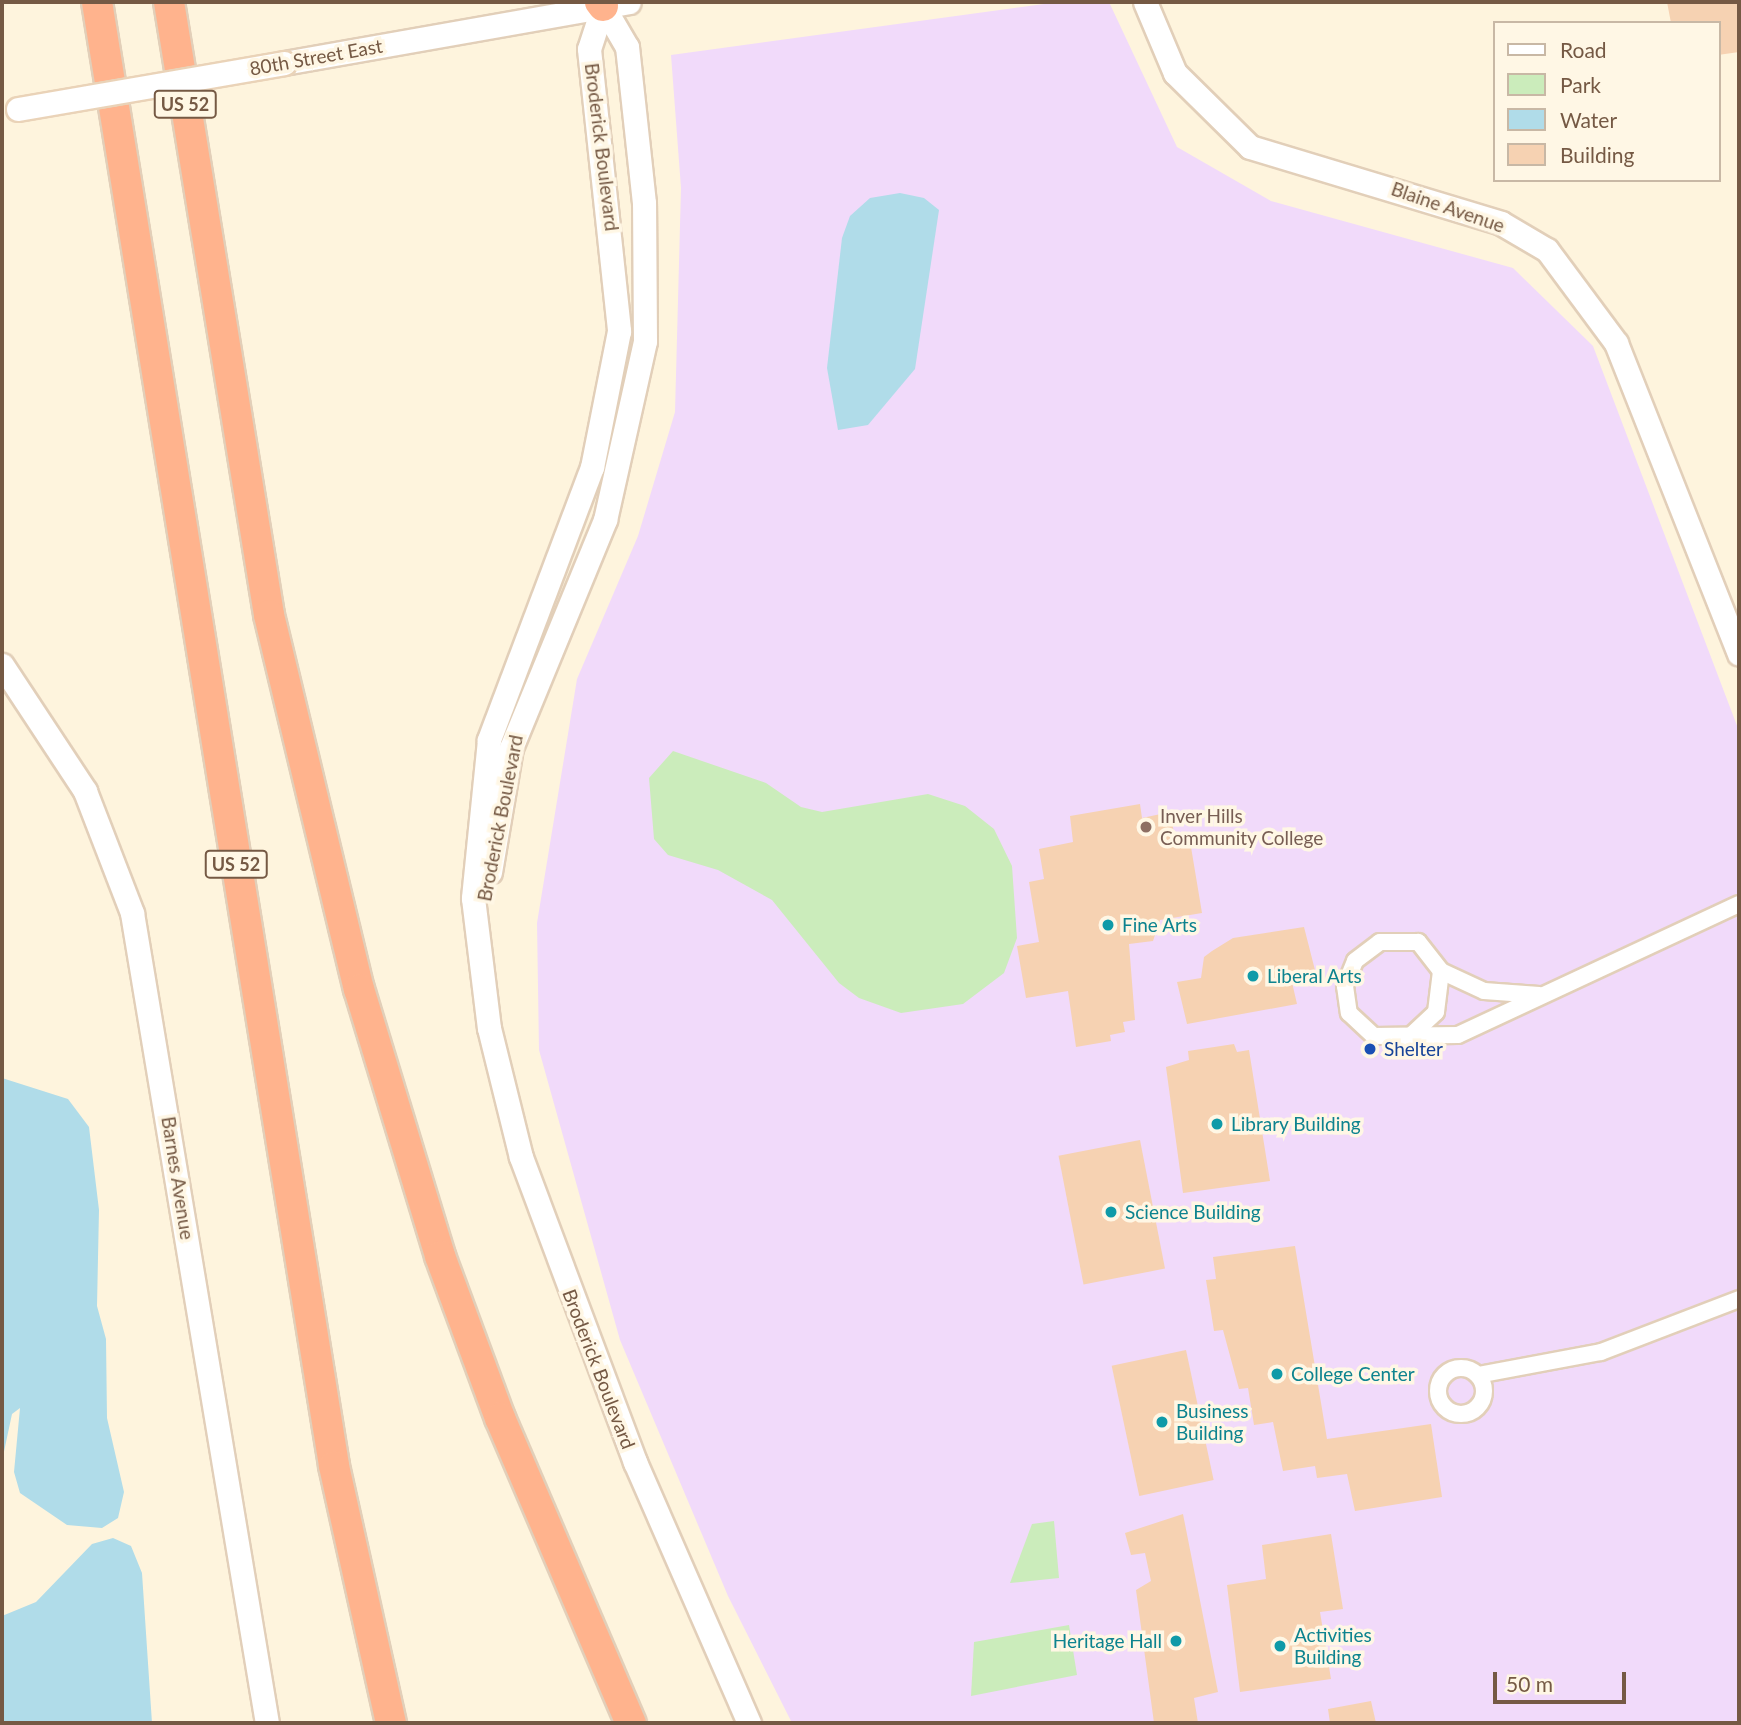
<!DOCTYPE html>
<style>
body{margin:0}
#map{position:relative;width:1741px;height:1725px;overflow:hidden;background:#fef4dd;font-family:Lato,sans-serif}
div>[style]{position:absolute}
.education>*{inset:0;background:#f1dafa}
.green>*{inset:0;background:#cbecbb}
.water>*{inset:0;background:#b0dce9}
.building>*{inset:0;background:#f6d2b2;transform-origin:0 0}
.roads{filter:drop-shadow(2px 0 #e2cfb9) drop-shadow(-2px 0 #e2cfb9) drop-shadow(0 2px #e2cfb9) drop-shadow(0 -2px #e2cfb9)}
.street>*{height:16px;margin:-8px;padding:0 8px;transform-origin:8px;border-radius:8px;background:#fff}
.street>.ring{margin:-8px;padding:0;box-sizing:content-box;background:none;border:16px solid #fff;border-radius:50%}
.secondary>*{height:23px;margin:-11.5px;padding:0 11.5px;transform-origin:11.5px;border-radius:11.5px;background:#fff}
.highway>*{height:30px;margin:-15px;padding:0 15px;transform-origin:15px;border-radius:15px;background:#ffb38d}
.bridges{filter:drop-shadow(2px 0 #ead3b8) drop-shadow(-2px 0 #ead3b8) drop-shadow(0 2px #ead3b8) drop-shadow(0 -2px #ead3b8)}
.secondary-bridge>*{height:23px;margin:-11.5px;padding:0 11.5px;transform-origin:11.5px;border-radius:11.5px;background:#fff}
.dots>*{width:19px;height:19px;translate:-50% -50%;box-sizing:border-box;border:4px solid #fff7e5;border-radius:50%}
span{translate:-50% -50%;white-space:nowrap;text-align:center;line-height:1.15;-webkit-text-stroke:7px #fff7e5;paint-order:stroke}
.shield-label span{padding:2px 5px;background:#fff7e5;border:2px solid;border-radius:5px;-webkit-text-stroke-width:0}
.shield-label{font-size:18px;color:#755944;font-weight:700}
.street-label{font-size:19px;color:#755944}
.education-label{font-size:19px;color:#785e54}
.left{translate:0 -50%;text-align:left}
.culture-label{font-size:19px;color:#0d838f}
.right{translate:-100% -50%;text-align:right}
.transit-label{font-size:19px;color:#164399}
.frame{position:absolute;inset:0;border:4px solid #755944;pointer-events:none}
.legend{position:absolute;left:1493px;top:21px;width:228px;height:161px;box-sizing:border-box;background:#fff7e5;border:2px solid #c8b8a5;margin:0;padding:9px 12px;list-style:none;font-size:21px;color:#755944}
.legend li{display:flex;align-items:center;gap:14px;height:35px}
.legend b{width:35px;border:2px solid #c8b8a5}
.scale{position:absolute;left:1493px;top:1672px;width:133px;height:32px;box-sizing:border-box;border:4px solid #755944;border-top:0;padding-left:9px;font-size:21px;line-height:24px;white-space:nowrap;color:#755944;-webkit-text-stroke:5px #fff7e5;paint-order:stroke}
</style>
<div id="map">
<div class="education">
<i style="clip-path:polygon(1059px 2px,1109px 2px,1177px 147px,1271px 201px,1513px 268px,1593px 346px,1739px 731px,1739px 1723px,792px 1723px,728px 1596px,620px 1340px,539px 1050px,537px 923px,577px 679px,638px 536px,675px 412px,681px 188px,671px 55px)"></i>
</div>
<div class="green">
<i style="clip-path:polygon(673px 751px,766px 783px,801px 807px,822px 812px,928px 794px,965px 806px,994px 829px,1012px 866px,1017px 938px,1004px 973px,963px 1004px,901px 1013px,859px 998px,839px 983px,772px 900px,718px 870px,668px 855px,654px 839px,649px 778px)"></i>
<i style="clip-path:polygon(1054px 1521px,1059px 1578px,1010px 1583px,1032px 1524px)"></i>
<i style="clip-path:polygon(1069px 1625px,1077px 1675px,971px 1696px,974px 1642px)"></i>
</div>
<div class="water">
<i style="clip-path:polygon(900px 193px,924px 198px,939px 210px,915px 369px,868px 425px,838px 430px,827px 368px,842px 238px,850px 216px,870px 198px)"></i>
<i style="clip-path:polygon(2px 1078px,68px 1099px,89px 1127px,99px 1210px,97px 1306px,106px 1339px,107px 1418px,124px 1492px,118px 1518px,102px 1528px,67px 1525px,20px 1493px,14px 1472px,20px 1408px,12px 1414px,2px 1461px)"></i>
<i style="clip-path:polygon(113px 1538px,131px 1546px,142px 1573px,152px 1723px,2px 1723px,2px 1616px,36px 1602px,92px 1544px)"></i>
</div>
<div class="building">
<i style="clip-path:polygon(1667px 2px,1739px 2px,1739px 52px,1718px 55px,1718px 23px,1671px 23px)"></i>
<i style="clip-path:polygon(1140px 804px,1142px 818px,1170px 812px,1176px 843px,1190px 841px,1202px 913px,1160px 920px,1153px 941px,1129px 944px,1135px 1020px,1123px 1022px,1125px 1032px,1110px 1035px,1111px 1041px,1076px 1047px,1068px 991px,1026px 998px,1017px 946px,1039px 942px,1029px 882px,1044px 879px,1039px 849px,1073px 842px,1070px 816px)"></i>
<i style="clip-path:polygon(1304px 927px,1316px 974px,1291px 978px,1297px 1004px,1187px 1024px,1177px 982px,1201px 978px,1204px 957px,1212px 951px,1233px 938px)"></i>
<i style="clip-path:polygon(1234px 1044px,1237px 1052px,1249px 1050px,1270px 1181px,1183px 1193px,1166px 1067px,1189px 1060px,1188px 1051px)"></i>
<i style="left:1140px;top:1140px;width:131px;height:83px;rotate:79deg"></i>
<i style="clip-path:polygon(1295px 1246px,1327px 1439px,1431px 1424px,1442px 1497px,1355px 1511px,1347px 1474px,1317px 1478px,1315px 1466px,1283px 1471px,1273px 1422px,1254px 1425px,1248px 1388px,1239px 1389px,1223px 1330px,1214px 1331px,1206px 1280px,1216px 1279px,1213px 1257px)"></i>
<i style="left:1186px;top:1350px;width:133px;height:76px;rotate:78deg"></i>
<i style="clip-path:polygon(1183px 1514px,1218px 1692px,1194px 1698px,1198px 1723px,1154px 1723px,1136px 1590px,1151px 1581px,1145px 1553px,1131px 1555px,1125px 1533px)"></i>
<i style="clip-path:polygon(1331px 1534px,1343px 1609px,1320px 1612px,1331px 1679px,1240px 1692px,1227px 1585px,1266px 1579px,1262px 1545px)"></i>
<i style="clip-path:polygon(1371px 1701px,1376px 1723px,1330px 1723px,1328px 1709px)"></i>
</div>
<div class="roads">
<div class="street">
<i style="left:1539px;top:995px;width:55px;rotate:-175.8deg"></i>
<i style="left:1484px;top:991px;width:47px;rotate:-155.1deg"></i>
<i style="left:1441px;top:971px;width:37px;rotate:-128deg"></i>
<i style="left:1418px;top:942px;width:38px;rotate:180deg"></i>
<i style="left:1380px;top:942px;width:31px;rotate:143deg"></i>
<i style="left:1355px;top:961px;width:27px;rotate:112deg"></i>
<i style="left:1345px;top:986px;width:27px;rotate:82deg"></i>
<i style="left:1349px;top:1013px;width:34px;rotate:43deg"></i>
<i style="left:1374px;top:1036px;width:84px;rotate:-0.7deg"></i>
<i style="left:1458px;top:1035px;width:310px;rotate:-25deg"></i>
<i style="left:1406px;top:1040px;width:41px;rotate:-43deg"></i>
<i style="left:1436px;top:1012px;width:41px;rotate:-83deg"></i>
<i class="ring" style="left:1438px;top:1368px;width:30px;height:30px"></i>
<i style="left:1478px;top:1375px;width:125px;rotate:-10.6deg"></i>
<i style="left:1601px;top:1352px;width:148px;rotate:-21deg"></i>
</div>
<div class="secondary">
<i style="left:1145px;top:2px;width:77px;rotate:67.1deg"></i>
<i style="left:1175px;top:73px;width:105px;rotate:44.6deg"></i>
<i style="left:1250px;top:147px;width:262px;rotate:16.8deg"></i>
<i style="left:1501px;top:223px;width:53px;rotate:30.4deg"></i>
<i style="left:1547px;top:250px;width:116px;rotate:53.4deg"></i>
<i style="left:1616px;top:343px;width:334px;rotate:68.4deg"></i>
<i style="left:603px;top:6px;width:45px;rotate:108deg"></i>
<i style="left:589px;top:49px;width:284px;rotate:83.9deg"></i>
<i style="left:619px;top:331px;width:139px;rotate:101.2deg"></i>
<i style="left:592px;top:467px;width:292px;rotate:110.7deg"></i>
<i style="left:489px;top:740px;width:159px;rotate:95.8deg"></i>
<i style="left:473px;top:898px;width:131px;rotate:83deg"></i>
<i style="left:489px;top:1028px;width:133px;rotate:76.1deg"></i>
<i style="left:521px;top:1157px;width:326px;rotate:69.5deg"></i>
<i style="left:635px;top:1462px;width:285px;rotate:66.4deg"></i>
<i style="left:284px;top:63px;width:350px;rotate:-10deg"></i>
<i style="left:2px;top:665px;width:151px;rotate:56.6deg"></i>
<i style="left:85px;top:791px;width:131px;rotate:68.9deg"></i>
<i style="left:132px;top:913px;width:821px;rotate:80.54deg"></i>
<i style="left:490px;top:872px;width:126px;rotate:-80.4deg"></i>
<i style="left:511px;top:748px;width:247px;rotate:-67.6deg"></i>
<i style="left:605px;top:520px;width:183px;rotate:-77.4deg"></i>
<i style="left:645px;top:341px;width:138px;rotate:-90.4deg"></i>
<i style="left:644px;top:203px;width:157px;rotate:-96.2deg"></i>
<i style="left:627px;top:47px;width:48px;rotate:-120.3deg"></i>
</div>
<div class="highway">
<i style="left:97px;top:2px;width:1483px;rotate:80.8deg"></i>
<i style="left:334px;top:1466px;width:263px;rotate:77.5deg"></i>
<i style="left:169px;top:2px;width:621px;rotate:80.73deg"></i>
<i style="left:269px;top:615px;width:385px;rotate:76.5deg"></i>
<i style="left:359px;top:989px;width:279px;rotate:73.1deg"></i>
<i style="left:440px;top:1256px;width:173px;rotate:69.7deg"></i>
<i style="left:500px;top:1418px;width:332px;rotate:66.8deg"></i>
<i style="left:600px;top:2px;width:5px;rotate:53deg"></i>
</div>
</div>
<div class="bridges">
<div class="secondary-bridge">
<i style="left:18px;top:109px;width:270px;rotate:-9.8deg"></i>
</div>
</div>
<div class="dots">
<i style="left:1146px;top:827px;background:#8d6e63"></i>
<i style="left:1108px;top:925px;background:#0f9aa8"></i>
<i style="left:1253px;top:976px;background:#0f9aa8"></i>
<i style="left:1370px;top:1049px;background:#1a4fb4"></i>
<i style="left:1217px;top:1124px;background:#0f9aa8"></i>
<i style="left:1111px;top:1212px;background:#0f9aa8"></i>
<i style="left:1277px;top:1374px;background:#0f9aa8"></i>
<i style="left:1162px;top:1422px;background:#0f9aa8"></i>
<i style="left:1176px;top:1641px;background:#0f9aa8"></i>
<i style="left:1280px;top:1646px;background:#0f9aa8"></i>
</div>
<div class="shield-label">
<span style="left:185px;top:104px">US 52</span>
<span style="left:236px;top:864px">US 52</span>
</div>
<div class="street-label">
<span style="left:316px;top:57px;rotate:-10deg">80th Street East</span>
<span style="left:602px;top:147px;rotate:83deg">Broderick Boulevard</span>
<span style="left:1448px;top:207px;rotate:19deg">Blaine Avenue</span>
<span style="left:500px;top:818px;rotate:-79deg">Broderick Boulevard</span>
<span style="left:178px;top:1178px;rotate:81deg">Barnes Avenue</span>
<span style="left:599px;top:1369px;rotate:69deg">Broderick Boulevard</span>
</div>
<div class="education-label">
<span class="left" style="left:1160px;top:827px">Inver Hills<br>Community College</span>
</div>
<div class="culture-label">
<span class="left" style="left:1122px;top:925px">Fine Arts</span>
<span class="left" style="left:1267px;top:976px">Liberal Arts</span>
<span class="left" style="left:1231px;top:1124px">Library Building</span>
<span class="left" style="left:1125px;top:1212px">Science Building</span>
<span class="left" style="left:1291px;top:1374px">College Center</span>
<span class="left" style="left:1176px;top:1422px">Business<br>Building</span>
<span class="left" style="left:1294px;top:1646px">Activities<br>Building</span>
<span class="right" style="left:1162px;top:1641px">Heritage Hall</span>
</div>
<div class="transit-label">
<span class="left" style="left:1384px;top:1049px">Shelter</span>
</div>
<div class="frame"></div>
<ul class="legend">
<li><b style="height:9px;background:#fff"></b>Road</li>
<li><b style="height:19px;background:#cbecbb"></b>Park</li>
<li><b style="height:19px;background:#b0dce9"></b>Water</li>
<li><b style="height:19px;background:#f6d2b2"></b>Building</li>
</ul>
<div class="scale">50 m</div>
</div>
